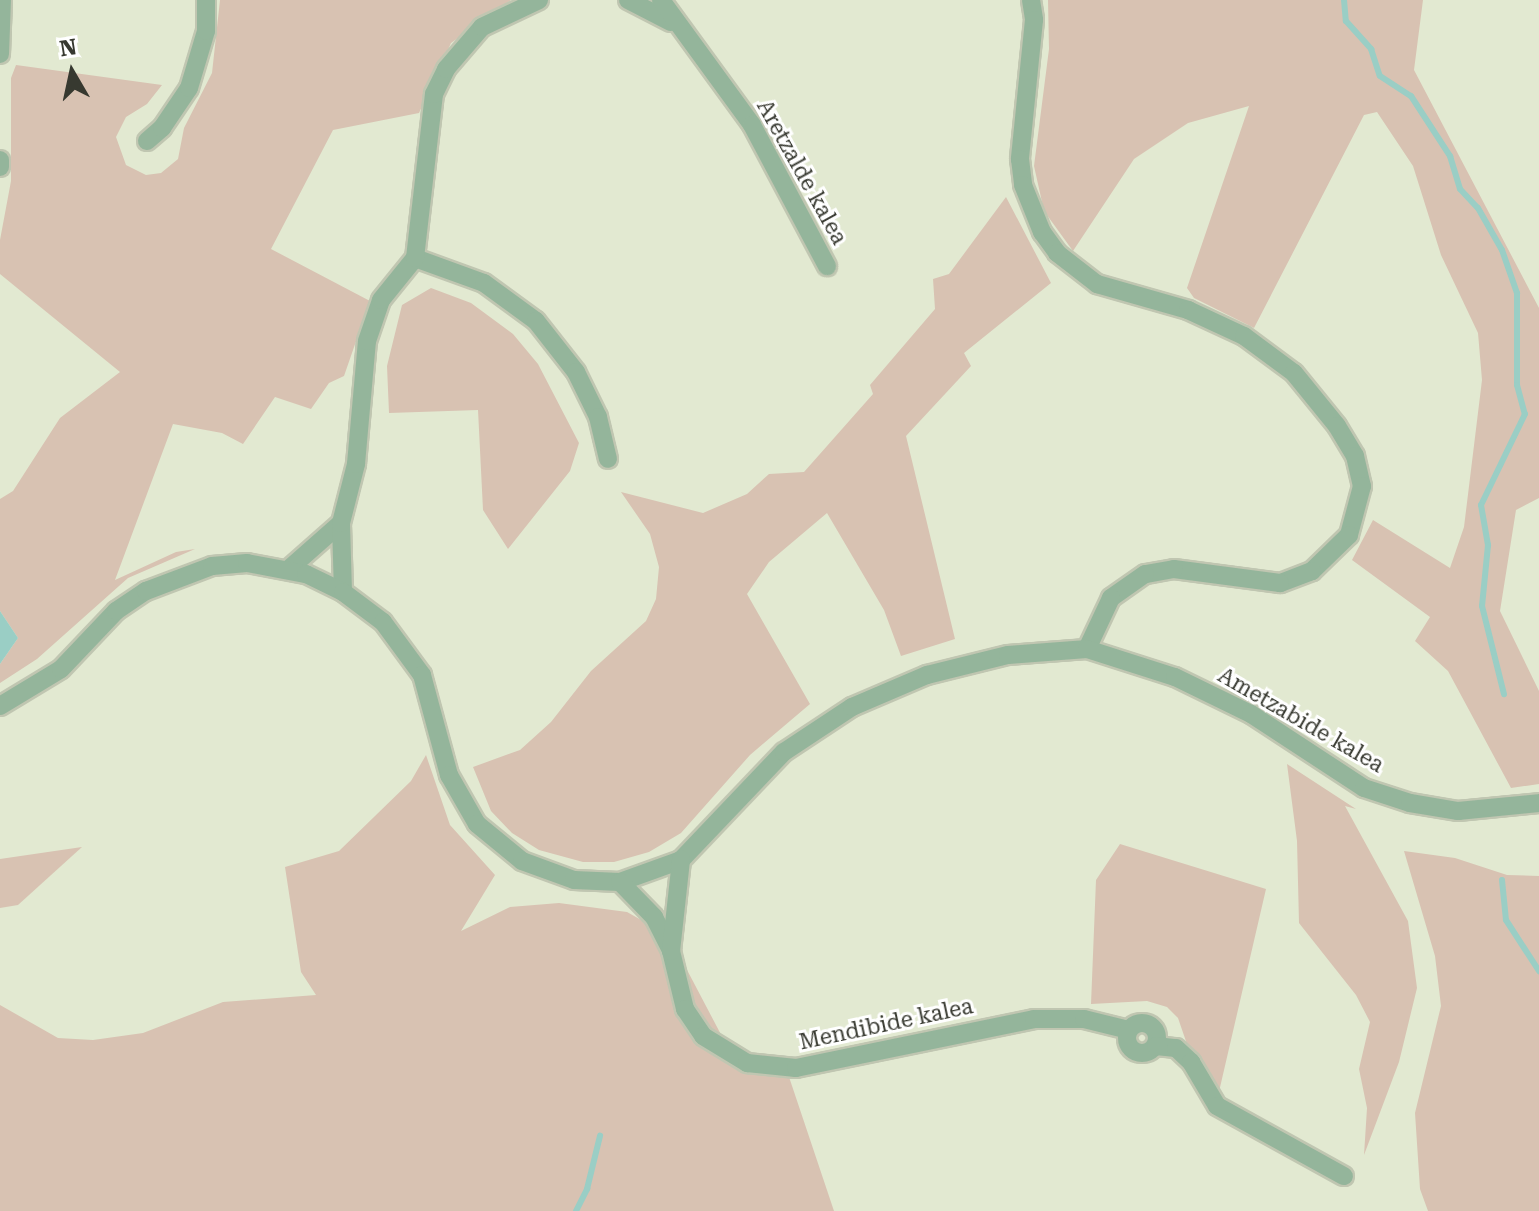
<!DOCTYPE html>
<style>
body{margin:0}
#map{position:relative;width:1539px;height:1211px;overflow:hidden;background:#e2e9d1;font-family:"Roboto Serif",serif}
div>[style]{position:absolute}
.green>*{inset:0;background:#d8c2b2}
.water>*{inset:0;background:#9acec5}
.stream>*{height:6px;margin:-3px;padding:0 3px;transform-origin:3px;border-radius:3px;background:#9acec5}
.roads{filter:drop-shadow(2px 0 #c0c6b1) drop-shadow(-2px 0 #c0c6b1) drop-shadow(0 2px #c0c6b1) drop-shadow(0 -2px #c0c6b1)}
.street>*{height:18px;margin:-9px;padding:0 9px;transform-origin:9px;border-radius:9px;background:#94b59b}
.street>.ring{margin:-9px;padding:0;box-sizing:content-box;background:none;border:18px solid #94b59b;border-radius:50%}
span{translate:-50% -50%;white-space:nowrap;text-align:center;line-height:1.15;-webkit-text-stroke:6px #fff;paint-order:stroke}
.street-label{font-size:22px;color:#373930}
.north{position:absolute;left:32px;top:32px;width:80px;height:80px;-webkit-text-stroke:6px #fff;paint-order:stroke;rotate:351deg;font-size:22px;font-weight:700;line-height:32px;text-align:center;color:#373930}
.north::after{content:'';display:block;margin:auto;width:28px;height:36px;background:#373930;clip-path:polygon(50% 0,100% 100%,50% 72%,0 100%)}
</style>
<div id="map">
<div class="green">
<i style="clip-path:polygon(220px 0,511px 0,451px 43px,419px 113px,333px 130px,271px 249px,370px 301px,344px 376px,329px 383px,311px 409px,275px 397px,243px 444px,222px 433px,173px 424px,115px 580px,176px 552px,195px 549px,128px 578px,37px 659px,0 683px,0 664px,18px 638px,0 611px,0 499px,13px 491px,60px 418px,120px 372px,0 274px,0 240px,11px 181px,11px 78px,16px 65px,162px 85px,147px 104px,126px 117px,116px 137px,126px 165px,146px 175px,161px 173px,178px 159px,184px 128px,212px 73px)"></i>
<i style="clip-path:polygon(1048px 0,1423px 0,1414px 70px,1539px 308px,1539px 498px,1516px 510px,1500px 611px,1539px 691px,1539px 784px,1511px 788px,1448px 671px,1415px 641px,1430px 617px,1352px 560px,1373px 520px,1450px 568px,1464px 527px,1482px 380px,1478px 333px,1441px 255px,1413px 166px,1377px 112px,1364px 115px,1254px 328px,1194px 298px,1187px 288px,1249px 106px,1188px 123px,1134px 159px,1073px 251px,1044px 211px,1034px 166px,1049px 49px)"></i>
<i style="clip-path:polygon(1006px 197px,1051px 283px,964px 353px,971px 366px,906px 436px,955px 639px,901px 656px,884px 610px,827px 513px,769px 562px,747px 594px,810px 704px,750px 755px,681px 833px,649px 852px,614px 862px,583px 862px,539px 850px,512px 833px,491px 811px,473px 767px,520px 750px,551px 722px,591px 671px,646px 621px,656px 599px,659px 567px,650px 534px,621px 492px,703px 513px,747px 494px,769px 474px,804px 472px,873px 394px,870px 385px,935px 309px,933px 279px,949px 274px)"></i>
<i style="clip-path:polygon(431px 288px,471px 303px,513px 334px,538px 364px,579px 443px,570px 471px,508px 549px,483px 510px,478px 410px,389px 413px,387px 366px,402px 305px)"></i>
<i style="clip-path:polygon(426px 755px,450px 825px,495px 875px,461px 931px,510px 907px,559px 903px,627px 912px,652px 926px,675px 947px,727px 1046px,784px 1062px,834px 1211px,0 1211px,0 1005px,58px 1038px,93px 1040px,143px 1033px,223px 1002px,316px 995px,301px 972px,285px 867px,339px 851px,411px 781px)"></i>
<i style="clip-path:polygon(1287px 764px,1356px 809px,1345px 806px,1408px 921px,1417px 988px,1399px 1062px,1364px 1155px,1367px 1108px,1359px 1069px,1370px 1022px,1356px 995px,1299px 923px,1297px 841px)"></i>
<i style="clip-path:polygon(1120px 844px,1266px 889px,1218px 1096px,1190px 1053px,1178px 1018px,1167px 1007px,1147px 1001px,1091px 1004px,1096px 880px)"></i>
<i style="clip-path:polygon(82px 847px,18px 905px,0 908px,0 859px)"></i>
<i style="clip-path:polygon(1404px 851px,1455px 858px,1507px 875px,1539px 876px,1539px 1211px,1428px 1211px,1420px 1189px,1415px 1113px,1441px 1006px,1435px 956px)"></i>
</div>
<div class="water">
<i style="clip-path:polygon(0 611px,18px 638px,0 664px)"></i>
</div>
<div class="stream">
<i style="left:1344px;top:0;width:21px;rotate:85deg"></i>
<i style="left:1346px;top:21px;width:38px;rotate:48deg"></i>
<i style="left:1371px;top:49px;width:28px;rotate:72deg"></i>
<i style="left:1380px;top:76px;width:37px;rotate:33deg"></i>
<i style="left:1411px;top:96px;width:72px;rotate:57deg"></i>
<i style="left:1450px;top:156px;width:34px;rotate:73deg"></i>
<i style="left:1460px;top:189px;width:26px;rotate:47deg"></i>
<i style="left:1478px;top:208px;width:48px;rotate:60.3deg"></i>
<i style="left:1502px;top:250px;width:46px;rotate:70.8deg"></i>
<i style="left:1517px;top:293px;width:92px;rotate:90deg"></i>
<i style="left:1517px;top:385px;width:30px;rotate:75deg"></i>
<i style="left:1525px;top:414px;width:101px;rotate:115.8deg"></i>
<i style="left:1481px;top:505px;width:41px;rotate:80.1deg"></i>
<i style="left:1488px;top:545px;width:61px;rotate:95.6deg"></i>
<i style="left:1482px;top:606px;width:91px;rotate:76deg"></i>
<i style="left:1502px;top:880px;width:40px;rotate:84.3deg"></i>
<i style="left:1506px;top:920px;width:61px;rotate:57.1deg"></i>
<i style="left:576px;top:1211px;width:25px;rotate:-63deg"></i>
<i style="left:587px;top:1189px;width:55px;rotate:-76.2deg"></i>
</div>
<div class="roads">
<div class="street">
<i style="left:628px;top:0;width:48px;rotate:27.1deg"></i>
<i style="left:661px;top:0;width:155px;rotate:53.9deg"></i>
<i style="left:752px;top:125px;width:160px;rotate:62deg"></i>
<i style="left:1031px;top:0;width:20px;rotate:81deg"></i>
<i style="left:1034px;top:20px;width:140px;rotate:95.8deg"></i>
<i style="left:1020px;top:159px;width:26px;rotate:83deg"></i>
<i style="left:1023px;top:185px;width:51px;rotate:68deg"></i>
<i style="left:1042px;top:232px;width:26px;rotate:54deg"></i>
<i style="left:1057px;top:253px;width:51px;rotate:37.8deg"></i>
<i style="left:1097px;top:284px;width:95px;rotate:15.9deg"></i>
<i style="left:1188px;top:310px;width:62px;rotate:24.9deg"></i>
<i style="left:1244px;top:336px;width:62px;rotate:36.5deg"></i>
<i style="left:1294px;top:373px;width:68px;rotate:50.9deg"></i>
<i style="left:1337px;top:426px;width:35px;rotate:59deg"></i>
<i style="left:1355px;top:456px;width:31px;rotate:77deg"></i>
<i style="left:1362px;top:486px;width:51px;rotate:104.9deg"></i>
<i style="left:1349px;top:535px;width:52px;rotate:135.8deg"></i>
<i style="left:1312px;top:571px;width:34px;rotate:159deg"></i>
<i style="left:1280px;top:583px;width:107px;rotate:-172.5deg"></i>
<i style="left:1174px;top:569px;width:29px;rotate:170deg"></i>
<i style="left:1145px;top:574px;width:42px;rotate:144.8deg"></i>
<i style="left:1111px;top:598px;width:56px;rotate:115.2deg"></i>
<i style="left:0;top:54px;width:54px;rotate:-87.9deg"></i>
<i style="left:147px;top:141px;width:20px;rotate:-41deg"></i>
<i style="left:162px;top:128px;width:48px;rotate:-56deg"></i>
<i style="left:189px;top:88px;width:59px;rotate:-73.4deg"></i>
<i style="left:206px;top:31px;width:31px;rotate:-90deg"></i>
<i style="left:0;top:160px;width:7px;rotate:90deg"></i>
<i style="left:415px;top:258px;width:73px;rotate:19.9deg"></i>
<i style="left:484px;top:283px;width:64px;rotate:36.2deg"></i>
<i style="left:536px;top:321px;width:65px;rotate:51.9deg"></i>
<i style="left:576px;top:372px;width:50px;rotate:63.9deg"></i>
<i style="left:598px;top:417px;width:43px;rotate:76.6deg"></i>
<i style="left:290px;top:568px;width:68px;rotate:-41.4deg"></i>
<i style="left:343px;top:592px;width:69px;rotate:-91.7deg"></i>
<i style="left:341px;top:523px;width:61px;rotate:-75.7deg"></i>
<i style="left:356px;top:464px;width:123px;rotate:-84.9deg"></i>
<i style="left:367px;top:341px;width:43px;rotate:-71.1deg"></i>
<i style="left:381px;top:300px;width:54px;rotate:-51deg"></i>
<i style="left:415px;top:258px;width:165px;rotate:-83.4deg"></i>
<i style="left:434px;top:94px;width:28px;rotate:-64deg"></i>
<i style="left:446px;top:69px;width:55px;rotate:-49.4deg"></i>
<i style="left:482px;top:27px;width:63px;rotate:-25.3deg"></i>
<i style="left:0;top:706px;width:71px;rotate:-31.2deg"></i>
<i style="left:61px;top:669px;width:80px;rotate:-46.5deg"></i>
<i style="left:116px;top:611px;width:36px;rotate:-34deg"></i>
<i style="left:146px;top:591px;width:71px;rotate:-20.7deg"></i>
<i style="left:212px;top:566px;width:35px;rotate:-5deg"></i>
<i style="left:247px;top:563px;width:60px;rotate:10.6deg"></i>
<i style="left:306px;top:574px;width:41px;rotate:25.9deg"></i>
<i style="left:343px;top:592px;width:50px;rotate:36.9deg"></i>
<i style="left:383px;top:622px;width:66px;rotate:53.7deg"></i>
<i style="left:422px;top:675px;width:104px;rotate:74.9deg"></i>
<i style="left:449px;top:775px;width:56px;rotate:60.3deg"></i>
<i style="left:477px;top:824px;width:58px;rotate:39.4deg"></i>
<i style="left:522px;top:861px;width:55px;rotate:20.1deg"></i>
<i style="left:574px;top:880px;width:46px;rotate:2.5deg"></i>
<i style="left:620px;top:882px;width:65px;rotate:-19.8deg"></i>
<i style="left:681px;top:860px;width:149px;rotate:-46.4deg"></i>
<i style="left:784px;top:752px;width:82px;rotate:-33.5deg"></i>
<i style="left:852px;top:707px;width:82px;rotate:-23.1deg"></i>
<i style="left:927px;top:675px;width:83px;rotate:-13.9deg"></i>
<i style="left:1008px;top:655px;width:79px;rotate:-4.3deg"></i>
<i style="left:1087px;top:649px;width:92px;rotate:17.7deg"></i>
<i style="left:1175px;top:677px;width:85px;rotate:26deg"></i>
<i style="left:1251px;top:714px;width:135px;rotate:33.2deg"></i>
<i style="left:1364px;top:788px;width:48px;rotate:18.1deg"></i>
<i style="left:1410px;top:803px;width:49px;rotate:9.5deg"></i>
<i style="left:1458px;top:811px;width:81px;rotate:-5.6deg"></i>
<i style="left:620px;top:882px;width:49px;rotate:45.8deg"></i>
<i style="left:654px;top:917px;width:38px;rotate:63deg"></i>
<i style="left:671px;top:951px;width:60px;rotate:76.4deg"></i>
<i style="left:685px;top:1009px;width:32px;rotate:56deg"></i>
<i style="left:703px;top:1036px;width:52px;rotate:31.5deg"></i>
<i style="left:747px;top:1063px;width:49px;rotate:5.8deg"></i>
<i style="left:796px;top:1068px;width:243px;rotate:-11.6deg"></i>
<i style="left:1034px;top:1019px;width:50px"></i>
<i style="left:1084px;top:1019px;width:46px;rotate:13.7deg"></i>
<i style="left:671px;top:951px;width:92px;rotate:-83.7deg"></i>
<i class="ring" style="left:1127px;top:1023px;width:12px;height:12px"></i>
<i style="left:1156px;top:1046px;width:20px;rotate:6deg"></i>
<i style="left:1176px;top:1048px;width:21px;rotate:43deg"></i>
<i style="left:1191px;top:1062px;width:51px;rotate:59.4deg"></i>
<i style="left:1217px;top:1106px;width:145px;rotate:28.9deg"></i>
</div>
</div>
<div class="street-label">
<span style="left:802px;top:172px;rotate:61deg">Aretzalde kalea</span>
<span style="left:1301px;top:720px;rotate:30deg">Ametzabide kalea</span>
<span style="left:886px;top:1024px;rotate:-12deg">Mendibide kalea</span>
</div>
<div class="north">N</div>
</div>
